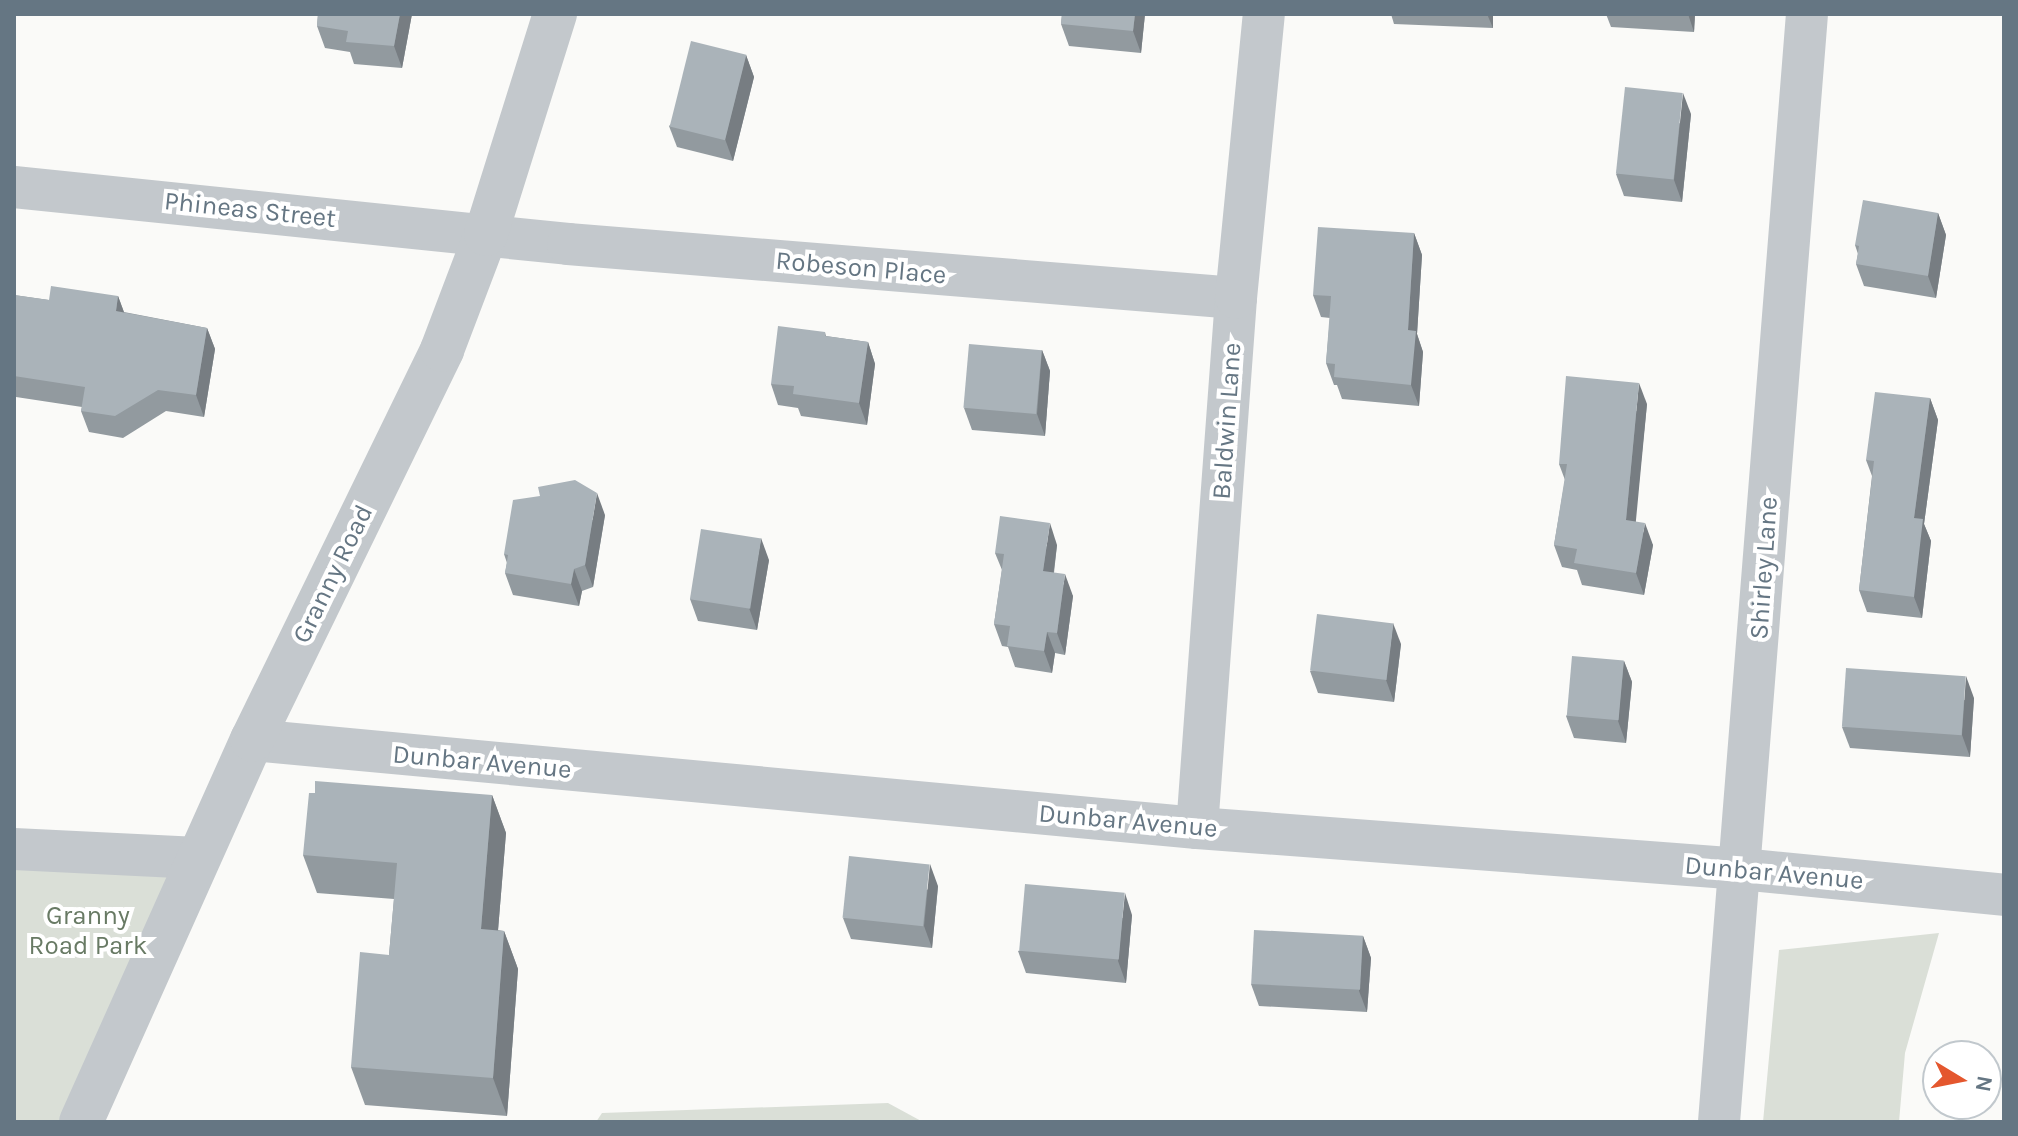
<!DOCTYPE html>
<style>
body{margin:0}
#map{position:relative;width:2018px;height:1136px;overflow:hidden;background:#fafaf8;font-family:Karla,sans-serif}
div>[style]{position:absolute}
.green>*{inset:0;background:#dadfd7}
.minor>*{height:42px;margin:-21px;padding:0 21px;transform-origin:21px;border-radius:21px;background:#c3c8cc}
.tertiary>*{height:44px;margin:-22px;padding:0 22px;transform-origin:22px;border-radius:22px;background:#c3c8cc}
.wall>*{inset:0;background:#929a9f}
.shaded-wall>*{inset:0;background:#777d82}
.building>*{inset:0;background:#aab3b9;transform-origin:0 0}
span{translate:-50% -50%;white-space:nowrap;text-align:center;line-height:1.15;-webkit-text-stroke:8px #fff;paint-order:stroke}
.street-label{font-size:26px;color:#657683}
.park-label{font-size:26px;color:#687a64}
.frame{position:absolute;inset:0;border:16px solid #657683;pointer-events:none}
.north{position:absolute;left:1922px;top:1040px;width:80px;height:80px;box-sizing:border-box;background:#fff;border:2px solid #c1c8cd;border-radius:50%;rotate:100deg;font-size:22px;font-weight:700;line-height:32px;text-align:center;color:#657683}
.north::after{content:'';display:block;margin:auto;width:28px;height:36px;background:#e4572e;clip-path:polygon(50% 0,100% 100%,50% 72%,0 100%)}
</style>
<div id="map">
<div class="green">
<i style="clip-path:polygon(14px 849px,198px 858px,89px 1122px,14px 1122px)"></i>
<i style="clip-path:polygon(1939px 933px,1905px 1053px,1899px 1122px,1763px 1122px,1779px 950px)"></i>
<i style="clip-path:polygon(888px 1103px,923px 1122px,596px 1122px,602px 1113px)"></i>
</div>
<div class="minor">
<i style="left:14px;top:187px;width:557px;rotate:5.87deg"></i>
<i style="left:568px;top:244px;width:670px;rotate:4.62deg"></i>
<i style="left:252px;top:740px;width:949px;rotate:5.32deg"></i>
<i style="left:1197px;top:828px;width:546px;rotate:4.31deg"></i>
<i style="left:1741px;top:869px;width:264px;rotate:5.6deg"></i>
<i style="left:1197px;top:828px;width:531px;rotate:-85.79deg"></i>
<i style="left:1236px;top:298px;width:285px;rotate:-84.4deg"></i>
<i style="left:14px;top:849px;width:184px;rotate:2.8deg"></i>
<i style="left:1719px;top:1122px;width:1111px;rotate:-85.46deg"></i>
</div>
<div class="tertiary">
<i style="left:81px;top:1122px;width:419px;rotate:-65.9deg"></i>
<i style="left:252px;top:740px;width:434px;rotate:-64deg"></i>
<i style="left:442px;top:350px;width:124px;rotate:-69.2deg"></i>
<i style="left:486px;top:234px;width:231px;rotate:-72.6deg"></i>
</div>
<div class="wall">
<i style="clip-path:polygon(318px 14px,412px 14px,402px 68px,354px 64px,350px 52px,325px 48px,317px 26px)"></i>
<i style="clip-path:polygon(1062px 14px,1145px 14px,1141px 53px,1069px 46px,1061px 24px)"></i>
<i style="clip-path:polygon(1391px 14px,1493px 14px,1493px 28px,1394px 24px)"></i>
<i style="clip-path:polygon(1606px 14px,1695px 14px,1694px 32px,1611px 27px)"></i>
<i style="clip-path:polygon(746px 55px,754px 77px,733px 161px,677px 147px,669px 126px)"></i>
<i style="clip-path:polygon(1691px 114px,1682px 202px,1624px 196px,1616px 174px)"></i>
<i style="clip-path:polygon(1938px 213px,1946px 235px,1936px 298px,1864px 286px,1856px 264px,1858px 254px,1855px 245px)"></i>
<i style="clip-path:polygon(1414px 233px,1422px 255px,1417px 334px,1423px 352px,1419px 406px,1342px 399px,1337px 385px,1334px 385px,1326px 363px,1330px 318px,1321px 317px,1313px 295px)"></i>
<i style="clip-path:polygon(14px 295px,49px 300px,118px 296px,124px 312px,207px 328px,215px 349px,204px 417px,166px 411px,123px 438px,89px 432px,81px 411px,82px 407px,16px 397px,14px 395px)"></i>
<i style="clip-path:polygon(825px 332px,826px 336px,868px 342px,875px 364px,867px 425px,801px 416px,798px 408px,778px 405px,771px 384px)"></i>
<i style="clip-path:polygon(1042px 350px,1050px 371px,1045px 436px,972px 430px,964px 408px)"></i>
<i style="clip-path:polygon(1930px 398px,1938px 420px,1924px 524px,1931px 541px,1922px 618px,1867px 612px,1859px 590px,1872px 476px,1866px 460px)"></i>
<i style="clip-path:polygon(1647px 404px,1635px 521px,1653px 545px,1644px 595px,1582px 585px,1577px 570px,1562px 567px,1554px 545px,1565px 480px,1559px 464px)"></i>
<i style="clip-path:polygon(605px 515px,593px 587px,582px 591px,579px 606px,513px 595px,505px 573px,507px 563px,504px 554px)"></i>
<i style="clip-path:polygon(1057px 545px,1054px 573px,1073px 596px,1065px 655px,1055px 653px,1052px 673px,1015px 667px,1008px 647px,1002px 646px,994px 624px,1002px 570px,995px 553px)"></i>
<i style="clip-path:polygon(769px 560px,757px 630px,698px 621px,690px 599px)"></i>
<i style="clip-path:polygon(1401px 644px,1394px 702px,1318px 693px,1310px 671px)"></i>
<i style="clip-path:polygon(1624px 661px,1632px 682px,1626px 743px,1574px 738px,1566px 716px)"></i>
<i style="clip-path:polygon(1974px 698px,1970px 757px,1850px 748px,1842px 727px)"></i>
<i style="clip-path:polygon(492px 795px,506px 833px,498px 930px,504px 931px,518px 969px,507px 1116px,365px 1105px,351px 1067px,389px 955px,394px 899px,317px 893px,303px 855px)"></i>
<i style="clip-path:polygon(938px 886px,932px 948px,851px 939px,843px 918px)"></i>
<i style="clip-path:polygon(1132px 915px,1126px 983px,1026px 973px,1018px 951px)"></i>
<i style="clip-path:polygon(1363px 936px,1371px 958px,1367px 1012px,1259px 1006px,1251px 984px)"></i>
</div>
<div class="shaded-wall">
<i style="clip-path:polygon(400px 14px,412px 14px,402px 68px,394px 46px)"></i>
<i style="clip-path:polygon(1135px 14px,1145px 14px,1141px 53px,1133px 31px)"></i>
<i style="clip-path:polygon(1487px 14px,1493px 14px,1493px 28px)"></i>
<i style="clip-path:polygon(1688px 14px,1695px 14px,1694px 32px)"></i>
<i style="clip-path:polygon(746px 55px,754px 77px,733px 161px,725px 139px)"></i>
<i style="clip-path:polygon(1683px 93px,1691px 114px,1682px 202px,1674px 180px)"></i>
<i style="clip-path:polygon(1938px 213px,1946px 235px,1936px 298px,1928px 276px)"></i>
<i style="clip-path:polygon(1414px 233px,1422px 255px,1417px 334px,1423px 352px,1419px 406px,1411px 385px,1408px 330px)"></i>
<i style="clip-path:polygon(118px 296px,126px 318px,116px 311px)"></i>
<i style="clip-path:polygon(207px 328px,215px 349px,204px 417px,196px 395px)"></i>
<i style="clip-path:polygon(868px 342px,875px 364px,867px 425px,859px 403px)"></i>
<i style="clip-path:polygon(1042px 350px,1050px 371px,1045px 436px,1037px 414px)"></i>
<i style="clip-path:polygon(1639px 383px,1647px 404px,1634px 541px,1626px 520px)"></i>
<i style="clip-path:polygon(1930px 398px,1938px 420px,1924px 524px,1931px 541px,1922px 618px,1914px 597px,1914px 518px)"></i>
<i style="clip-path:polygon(597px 493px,605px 515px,593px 587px,585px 565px)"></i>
<i style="clip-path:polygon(1050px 523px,1057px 545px,1051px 593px,1043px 571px)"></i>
<i style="clip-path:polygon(1645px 523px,1653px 545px,1644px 595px,1636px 573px)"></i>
<i style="clip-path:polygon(761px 538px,769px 560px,757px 630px,749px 608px)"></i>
<i style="clip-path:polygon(574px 569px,582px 591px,579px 606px,571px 584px)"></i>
<i style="clip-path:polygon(1065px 574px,1073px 596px,1065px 655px,1057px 633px)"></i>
<i style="clip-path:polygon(1393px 623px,1401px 644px,1394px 702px,1386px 680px)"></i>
<i style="clip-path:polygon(1047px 632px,1055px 653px,1052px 673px,1044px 651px)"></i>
<i style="clip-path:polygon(1624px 661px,1632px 682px,1626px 743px,1618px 721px)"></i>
<i style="clip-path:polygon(1966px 676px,1974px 698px,1970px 757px,1962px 735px)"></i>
<i style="clip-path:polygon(492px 795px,506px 833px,495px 967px,481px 929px)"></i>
<i style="clip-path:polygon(930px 864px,938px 886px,932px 948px,924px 926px)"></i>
<i style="clip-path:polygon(1125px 893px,1132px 915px,1126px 983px,1118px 961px)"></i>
<i style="clip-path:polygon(504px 931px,518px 969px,507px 1116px,493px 1078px)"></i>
<i style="clip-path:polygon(1363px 936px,1371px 958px,1367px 1012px,1359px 991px)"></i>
</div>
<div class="building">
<i style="clip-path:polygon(318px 14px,400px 14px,394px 46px,346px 42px,348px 31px,317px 26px)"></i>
<i style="clip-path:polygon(1062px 14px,1135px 14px,1133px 31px,1061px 24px)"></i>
<i style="left:691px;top:41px;width:57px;height:88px;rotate:14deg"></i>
<i style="left:1625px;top:87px;width:58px;height:87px;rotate:6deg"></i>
<i style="clip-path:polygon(1863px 200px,1938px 213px,1928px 276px,1856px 264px,1859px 246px,1855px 245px)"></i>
<i style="clip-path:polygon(1318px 227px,1414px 233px,1408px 330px,1416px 331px,1411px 385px,1334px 377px,1335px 364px,1326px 363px,1331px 296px,1313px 295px)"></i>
<i style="clip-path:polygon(51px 286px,118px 296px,116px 311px,207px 328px,196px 395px,158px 390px,115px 416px,81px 411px,85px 387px,14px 376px,14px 295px,49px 300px)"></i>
<i style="clip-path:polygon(778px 326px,825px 332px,825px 336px,868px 342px,859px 403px,793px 394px,794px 386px,771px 384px)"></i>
<i style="left:969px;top:344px;width:73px;height:64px;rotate:5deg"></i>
<i style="clip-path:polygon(1566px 376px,1639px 383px,1626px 520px,1645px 523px,1636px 573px,1574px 563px,1577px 549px,1554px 545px,1567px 464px,1559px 464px)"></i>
<i style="clip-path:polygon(1875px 392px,1930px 398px,1914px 518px,1923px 519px,1914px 597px,1859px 590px,1874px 461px,1866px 460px)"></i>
<i style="clip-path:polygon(575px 480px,597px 493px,585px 565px,574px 569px,571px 584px,505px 573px,508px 555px,504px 554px,513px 500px,540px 496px,538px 487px)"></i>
<i style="clip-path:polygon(1000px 516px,1050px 523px,1043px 571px,1065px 574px,1057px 633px,1047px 632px,1044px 651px,1007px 646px,1010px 626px,994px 624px,1004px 554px,995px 553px)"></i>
<i style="left:701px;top:529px;width:61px;height:71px;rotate:9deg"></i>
<i style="left:1317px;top:614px;width:77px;height:57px;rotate:7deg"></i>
<i style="left:1572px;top:656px;width:52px;height:60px;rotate:5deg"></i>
<i style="left:1846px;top:668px;width:120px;height:59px;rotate:4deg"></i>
<i style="clip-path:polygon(315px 781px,492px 795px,481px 929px,504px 931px,493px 1078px,351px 1067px,360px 952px,389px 955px,397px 863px,303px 855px,309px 793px,315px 793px)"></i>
<i style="left:849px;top:856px;width:81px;height:62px;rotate:6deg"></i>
<i style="left:1025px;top:884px;width:100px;height:67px;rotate:5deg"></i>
<i style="left:1254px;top:930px;width:109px;height:54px;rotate:3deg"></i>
</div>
<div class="street-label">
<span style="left:250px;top:210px;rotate:6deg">Phineas Street</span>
<span style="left:861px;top:268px;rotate:5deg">Robeson Place</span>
<span style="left:1227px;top:421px;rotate:-86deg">Baldwin Lane</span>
<span style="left:1764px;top:568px;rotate:-86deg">Shirley Lane</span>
<span style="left:333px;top:574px;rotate:-64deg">Granny Road</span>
<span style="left:482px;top:762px;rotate:5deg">Dunbar Avenue</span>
<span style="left:1128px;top:821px;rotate:5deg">Dunbar Avenue</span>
<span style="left:1774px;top:873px;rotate:5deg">Dunbar Avenue</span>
</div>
<div class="park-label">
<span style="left:88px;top:931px">Granny<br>Road Park</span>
</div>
<div class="frame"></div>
<div class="north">N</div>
</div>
